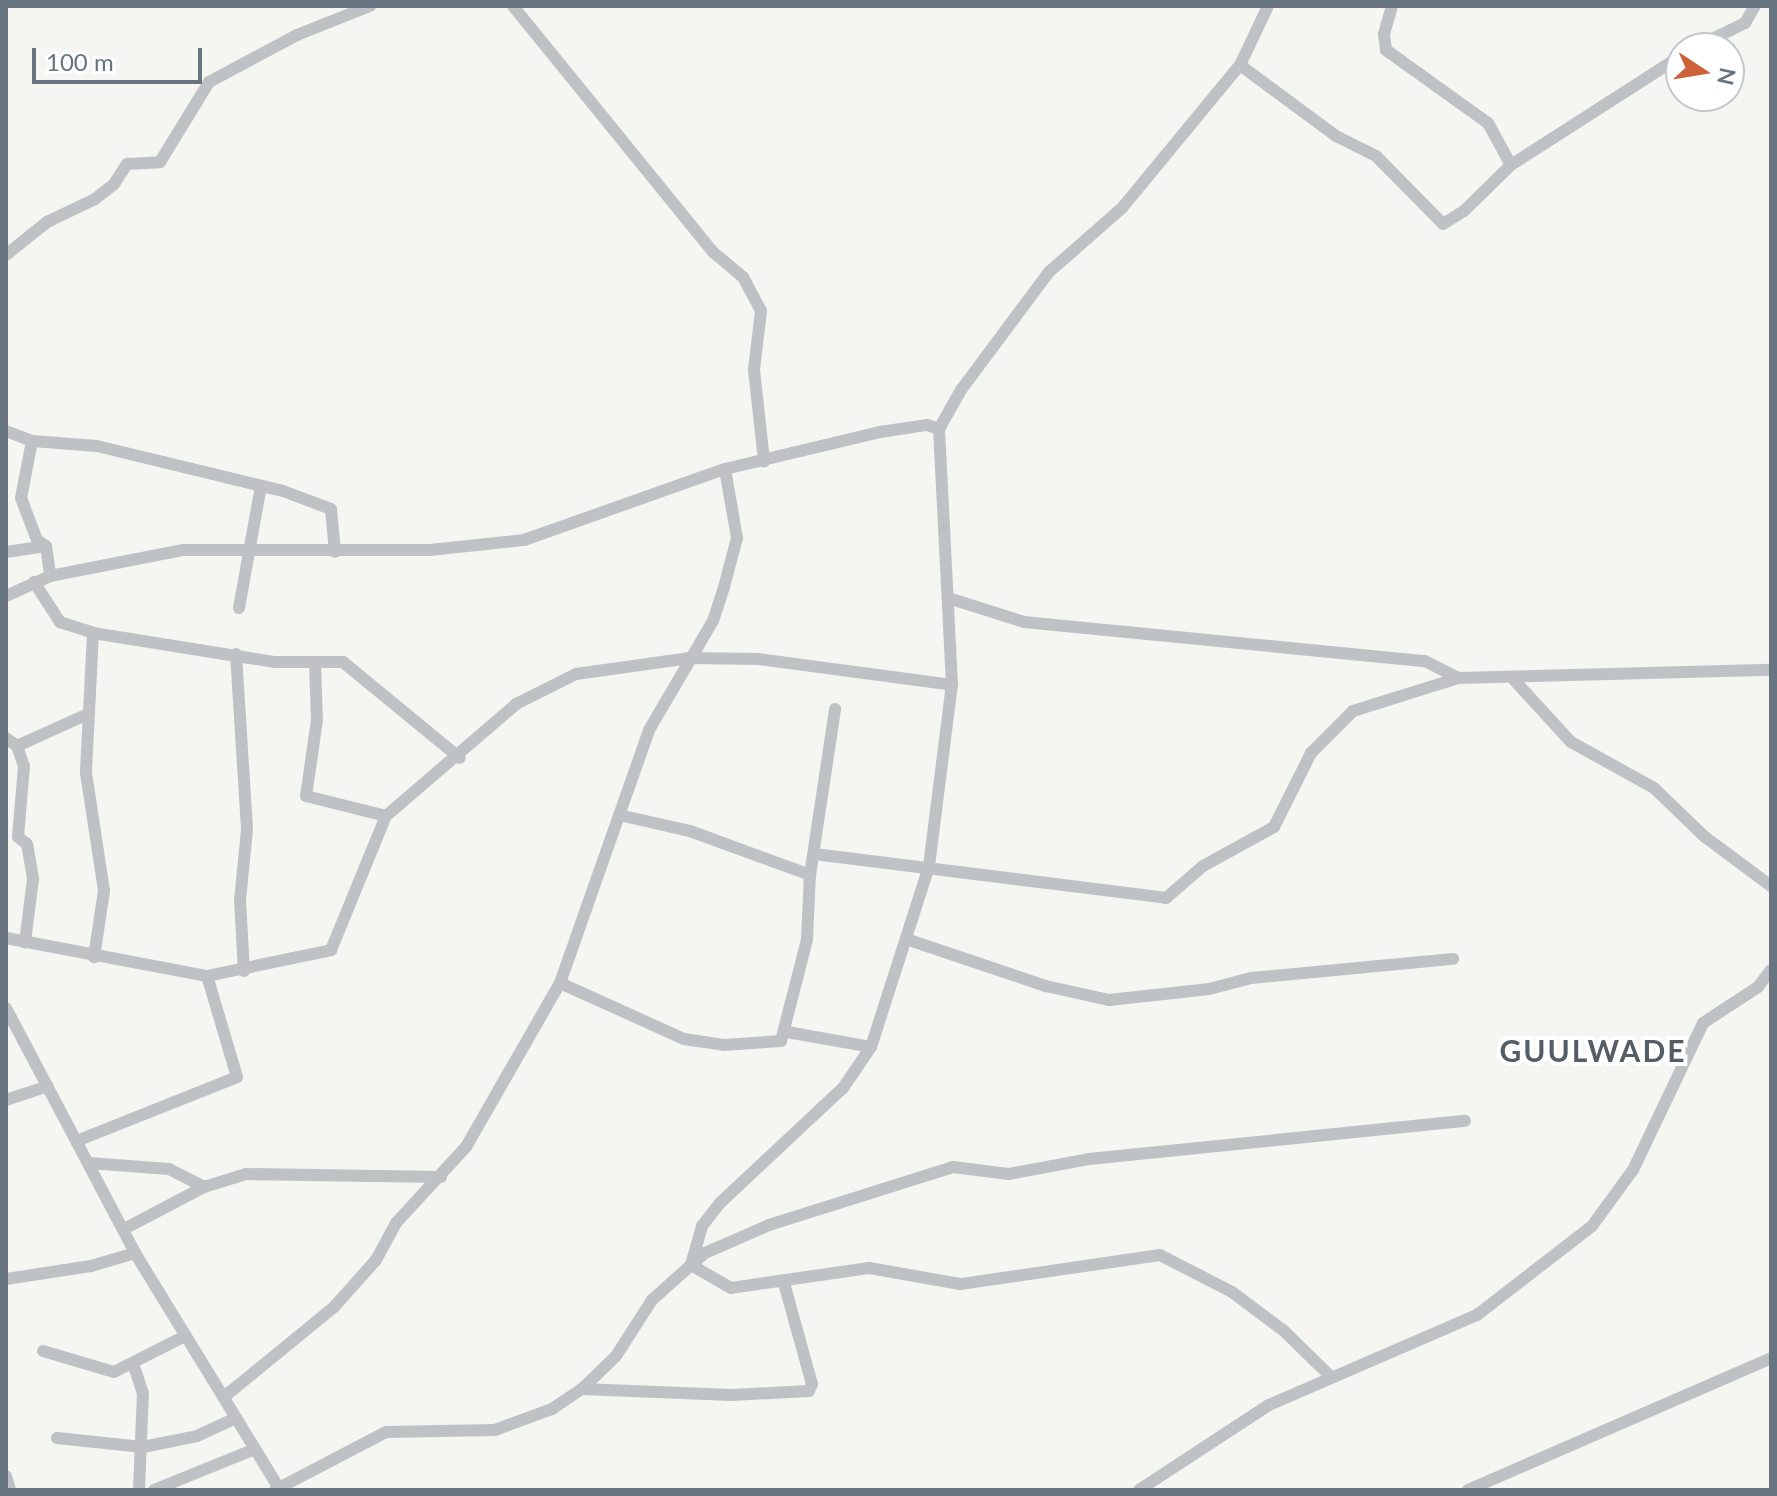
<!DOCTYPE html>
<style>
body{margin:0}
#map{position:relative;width:1777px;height:1496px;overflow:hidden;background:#f5f5f2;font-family:Lato,sans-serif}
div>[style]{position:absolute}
.minor>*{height:12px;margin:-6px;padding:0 6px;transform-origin:6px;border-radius:6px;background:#bfc2c5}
span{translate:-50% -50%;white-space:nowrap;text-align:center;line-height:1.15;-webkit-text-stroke:8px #fff;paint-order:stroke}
.district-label{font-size:30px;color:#555d65;font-weight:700;letter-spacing:2px}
.frame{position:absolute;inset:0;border:8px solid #68747f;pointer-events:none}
.north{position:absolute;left:1665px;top:32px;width:80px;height:80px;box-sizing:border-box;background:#fff;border:2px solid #c3c7cc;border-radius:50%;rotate:102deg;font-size:22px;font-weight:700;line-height:32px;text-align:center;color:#68747f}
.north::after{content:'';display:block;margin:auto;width:28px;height:36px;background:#cd613a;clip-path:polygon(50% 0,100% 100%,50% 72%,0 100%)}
.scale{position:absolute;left:32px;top:48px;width:170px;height:36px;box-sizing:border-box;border:4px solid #68747f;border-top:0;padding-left:10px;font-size:24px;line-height:28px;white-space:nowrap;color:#68747f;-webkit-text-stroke:6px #fff;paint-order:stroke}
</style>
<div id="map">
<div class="minor">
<i style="left:513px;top:6px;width:317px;rotate:50.9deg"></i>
<i style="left:713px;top:252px;width:39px;rotate:40deg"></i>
<i style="left:743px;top:277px;width:38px;rotate:62deg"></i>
<i style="left:761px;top:311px;width:59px;rotate:96.8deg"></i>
<i style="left:754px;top:370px;width:92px;rotate:83.7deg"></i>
<i style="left:1392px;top:6px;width:29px;rotate:106deg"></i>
<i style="left:1384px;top:34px;width:16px;rotate:83deg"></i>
<i style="left:1386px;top:50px;width:125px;rotate:35.6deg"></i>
<i style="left:1488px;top:123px;width:48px;rotate:61.3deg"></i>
<i style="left:1694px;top:48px;width:57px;rotate:-26.1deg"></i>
<i style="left:1745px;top:23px;width:20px;rotate:-60deg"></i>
<i style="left:1240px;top:65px;width:119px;rotate:36.5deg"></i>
<i style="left:1336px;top:136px;width:45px;rotate:26.6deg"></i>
<i style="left:1376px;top:156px;width:95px;rotate:45.4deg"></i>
<i style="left:1443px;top:224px;width:25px;rotate:-32deg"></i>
<i style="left:1464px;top:211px;width:66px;rotate:-44.4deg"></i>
<i style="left:1511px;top:165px;width:202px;rotate:-32.7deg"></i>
<i style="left:6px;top:255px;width:53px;rotate:-38.8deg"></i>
<i style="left:47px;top:222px;width:53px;rotate:-25.6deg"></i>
<i style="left:95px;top:199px;width:24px;rotate:-38deg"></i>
<i style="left:114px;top:184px;width:24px;rotate:-57deg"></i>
<i style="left:127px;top:164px;width:33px;rotate:-3deg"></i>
<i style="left:160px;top:162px;width:94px;rotate:-58.5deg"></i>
<i style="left:209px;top:82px;width:100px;rotate:-28.1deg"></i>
<i style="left:297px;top:35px;width:79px;rotate:-21.7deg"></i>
<i style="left:6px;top:431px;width:28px;rotate:21deg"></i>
<i style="left:32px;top:441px;width:65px;rotate:4.4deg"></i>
<i style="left:97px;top:446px;width:191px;rotate:13.6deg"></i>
<i style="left:283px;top:491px;width:51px;rotate:20.6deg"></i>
<i style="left:331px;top:509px;width:43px;rotate:84.7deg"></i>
<i style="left:32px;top:441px;width:58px;rotate:100.9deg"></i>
<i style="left:21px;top:498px;width:45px;rotate:69.1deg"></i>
<i style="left:37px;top:540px;width:11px;rotate:34deg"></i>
<i style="left:6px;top:552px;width:40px;rotate:-8.5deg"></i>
<i style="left:46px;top:546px;width:30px;rotate:82deg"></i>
<i style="left:34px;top:582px;width:48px;rotate:57deg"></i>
<i style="left:60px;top:622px;width:35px;rotate:18deg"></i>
<i style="left:93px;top:633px;width:183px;rotate:9.1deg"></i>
<i style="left:274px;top:662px;width:69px"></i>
<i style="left:343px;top:662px;width:151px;rotate:39.4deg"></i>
<i style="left:6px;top:596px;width:48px;rotate:-24.4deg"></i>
<i style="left:50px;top:576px;width:136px;rotate:-11.1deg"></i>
<i style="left:183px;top:550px;width:247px"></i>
<i style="left:430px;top:550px;width:95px;rotate:-6.1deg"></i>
<i style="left:524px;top:540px;width:213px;rotate:-19.5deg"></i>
<i style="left:725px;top:469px;width:159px;rotate:-13.4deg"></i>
<i style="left:880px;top:432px;width:48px;rotate:-8.5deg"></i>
<i style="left:927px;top:425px;width:13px;rotate:18deg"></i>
<i style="left:948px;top:598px;width:80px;rotate:17.5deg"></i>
<i style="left:1024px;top:622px;width:403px;rotate:5.6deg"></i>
<i style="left:1425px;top:661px;width:37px;rotate:27deg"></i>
<i style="left:1458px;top:678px;width:313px;rotate:-1.5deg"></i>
<i style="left:239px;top:608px;width:124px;rotate:-79.8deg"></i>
<i style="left:93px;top:633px;width:140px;rotate:92.9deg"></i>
<i style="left:86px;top:773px;width:119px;rotate:81.3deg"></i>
<i style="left:104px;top:891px;width:67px;rotate:98.6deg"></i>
<i style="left:236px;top:654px;width:176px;rotate:86.4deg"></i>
<i style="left:247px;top:830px;width:70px;rotate:95.7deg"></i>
<i style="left:240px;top:900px;width:71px;rotate:86.8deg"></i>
<i style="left:315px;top:664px;width:56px;rotate:88deg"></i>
<i style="left:317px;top:720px;width:77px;rotate:98.2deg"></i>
<i style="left:306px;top:796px;width:82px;rotate:14deg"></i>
<i style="left:1514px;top:680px;width:84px;rotate:47.4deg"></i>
<i style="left:1571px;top:742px;width:95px;rotate:29deg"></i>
<i style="left:1654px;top:788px;width:71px;rotate:43.9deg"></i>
<i style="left:1705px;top:837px;width:82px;rotate:36.6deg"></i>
<i style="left:6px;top:738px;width:14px;rotate:36deg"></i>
<i style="left:17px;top:746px;width:78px;rotate:-24.3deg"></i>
<i style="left:17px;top:746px;width:21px;rotate:71deg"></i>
<i style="left:24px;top:766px;width:71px;rotate:94.8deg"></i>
<i style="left:18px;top:837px;width:11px;rotate:38deg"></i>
<i style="left:27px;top:844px;width:36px;rotate:80deg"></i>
<i style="left:33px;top:879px;width:64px;rotate:97.2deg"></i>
<i style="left:619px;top:815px;width:73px;rotate:12.7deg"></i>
<i style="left:690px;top:831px;width:128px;rotate:20.1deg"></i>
<i style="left:814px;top:854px;width:355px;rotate:7.1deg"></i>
<i style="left:1166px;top:898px;width:49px;rotate:-40.9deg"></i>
<i style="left:1203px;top:866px;width:81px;rotate:-28.8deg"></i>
<i style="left:1274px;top:827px;width:83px;rotate:-63.4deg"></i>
<i style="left:1311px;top:753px;width:59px;rotate:-45deg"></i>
<i style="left:1353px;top:711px;width:110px;rotate:-17.4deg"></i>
<i style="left:6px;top:938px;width:205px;rotate:10.7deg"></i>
<i style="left:207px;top:976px;width:127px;rotate:-11.8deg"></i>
<i style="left:331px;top:950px;width:145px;rotate:-67.7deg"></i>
<i style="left:386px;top:816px;width:172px;rotate:-40.7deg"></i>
<i style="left:516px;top:704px;width:67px;rotate:-26.6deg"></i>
<i style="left:576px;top:674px;width:115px;rotate:-8deg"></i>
<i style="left:690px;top:658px;width:68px;rotate:0.8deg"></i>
<i style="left:758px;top:659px;width:196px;rotate:7.6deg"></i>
<i style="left:906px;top:939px;width:148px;rotate:18.6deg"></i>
<i style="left:1046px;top:986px;width:65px;rotate:12.5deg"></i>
<i style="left:1109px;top:1000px;width:101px;rotate:-6.3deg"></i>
<i style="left:1209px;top:989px;width:43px;rotate:-14.7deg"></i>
<i style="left:1251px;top:978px;width:203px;rotate:-5.4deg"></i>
<i style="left:560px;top:983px;width:136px;rotate:24.3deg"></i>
<i style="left:684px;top:1039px;width:40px;rotate:8.5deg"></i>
<i style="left:724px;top:1045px;width:57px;rotate:-4deg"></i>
<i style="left:781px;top:1041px;width:104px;rotate:-75.6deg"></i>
<i style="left:807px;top:940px;width:65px;rotate:-87.4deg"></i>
<i style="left:810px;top:875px;width:168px;rotate:-81.4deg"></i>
<i style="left:6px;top:1008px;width:277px;rotate:62.2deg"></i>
<i style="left:135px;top:1253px;width:278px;rotate:58.5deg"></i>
<i style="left:787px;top:1032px;width:85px;rotate:10.1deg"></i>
<i style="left:6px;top:1100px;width:44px;rotate:-18.4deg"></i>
<i style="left:79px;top:1140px;width:170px;rotate:-21.7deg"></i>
<i style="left:237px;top:1077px;width:105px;rotate:-106.5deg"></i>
<i style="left:89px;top:1163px;width:80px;rotate:4.3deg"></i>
<i style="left:169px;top:1169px;width:39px;rotate:27deg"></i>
<i style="left:204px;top:1187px;width:44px;rotate:-17.2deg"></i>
<i style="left:246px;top:1174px;width:195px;rotate:0.9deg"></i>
<i style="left:124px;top:1229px;width:90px;rotate:-27.7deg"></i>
<i style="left:6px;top:1279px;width:86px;rotate:-8.7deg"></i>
<i style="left:91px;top:1266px;width:46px;rotate:-16.5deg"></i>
<i style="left:43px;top:1351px;width:74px;rotate:16.5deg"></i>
<i style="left:114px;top:1372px;width:80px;rotate:-26.9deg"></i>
<i style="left:133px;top:1363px;width:32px;rotate:72deg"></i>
<i style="left:143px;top:1393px;width:97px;rotate:92.4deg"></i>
<i style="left:1331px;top:1377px;width:66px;rotate:-135.6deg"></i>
<i style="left:1284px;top:1331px;width:65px;rotate:-143.1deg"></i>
<i style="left:1232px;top:1292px;width:81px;rotate:-152.8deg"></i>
<i style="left:1160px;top:1255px;width:202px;rotate:171.7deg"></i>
<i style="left:960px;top:1284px;width:92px;rotate:-170deg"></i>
<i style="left:869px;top:1268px;width:139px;rotate:171.8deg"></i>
<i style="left:731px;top:1288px;width:46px;rotate:-150.1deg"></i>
<i style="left:691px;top:1265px;width:18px;rotate:-41deg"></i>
<i style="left:705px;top:1253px;width:70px;rotate:-23.6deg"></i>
<i style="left:769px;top:1225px;width:193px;rotate:-17.5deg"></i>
<i style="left:953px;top:1167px;width:56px;rotate:7.1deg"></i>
<i style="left:1009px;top:1174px;width:81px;rotate:-10.6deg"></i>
<i style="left:1089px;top:1159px;width:378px;rotate:-5.8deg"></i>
<i style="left:582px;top:1389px;width:150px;rotate:2.3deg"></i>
<i style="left:732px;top:1395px;width:77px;rotate:-3deg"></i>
<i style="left:809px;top:1391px;width:8px;rotate:-67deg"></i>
<i style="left:812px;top:1384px;width:105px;rotate:-105.5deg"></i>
<i style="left:224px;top:1397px;width:142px;rotate:-39.3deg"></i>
<i style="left:334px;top:1307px;width:63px;rotate:-48.2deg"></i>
<i style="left:376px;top:1260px;width:42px;rotate:-61.6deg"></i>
<i style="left:396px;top:1223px;width:103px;rotate:-47.4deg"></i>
<i style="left:466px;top:1147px;width:189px;rotate:-60.2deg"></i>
<i style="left:560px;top:983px;width:268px;rotate:-70.6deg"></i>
<i style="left:649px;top:730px;width:126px;rotate:-59.6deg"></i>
<i style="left:713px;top:621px;width:36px;rotate:-72deg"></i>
<i style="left:724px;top:587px;width:51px;rotate:-75.1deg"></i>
<i style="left:737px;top:538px;width:70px;rotate:-99.9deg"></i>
<i style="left:57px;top:1438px;width:86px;rotate:6deg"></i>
<i style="left:143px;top:1447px;width:55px;rotate:-11.5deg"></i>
<i style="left:197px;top:1436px;width:43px;rotate:-24.8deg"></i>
<i style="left:6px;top:1476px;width:15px;rotate:74deg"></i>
<i style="left:154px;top:1490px;width:109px;rotate:-22.1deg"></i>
<i style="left:275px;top:1490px;width:125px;rotate:-27.6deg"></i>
<i style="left:386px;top:1432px;width:109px;rotate:-1.1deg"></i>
<i style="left:495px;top:1430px;width:61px;rotate:-20.2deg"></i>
<i style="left:552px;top:1409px;width:36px;rotate:-34deg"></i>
<i style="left:582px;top:1389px;width:47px;rotate:-44.1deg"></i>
<i style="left:616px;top:1356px;width:67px;rotate:-57.3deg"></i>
<i style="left:652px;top:1300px;width:52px;rotate:-41.9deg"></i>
<i style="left:691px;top:1265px;width:41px;rotate:-74.2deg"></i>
<i style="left:702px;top:1226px;width:29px;rotate:-52deg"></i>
<i style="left:720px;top:1203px;width:168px;rotate:-43.1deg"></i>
<i style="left:843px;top:1088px;width:50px;rotate:-55.7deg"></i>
<i style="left:871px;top:1047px;width:190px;rotate:-72.2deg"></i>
<i style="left:929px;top:866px;width:182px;rotate:-82.8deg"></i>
<i style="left:952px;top:685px;width:256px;rotate:-92.9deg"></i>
<i style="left:939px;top:429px;width:45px;rotate:-60.6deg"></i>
<i style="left:961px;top:390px;width:147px;rotate:-53.3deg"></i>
<i style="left:1049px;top:272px;width:97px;rotate:-41.2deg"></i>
<i style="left:1122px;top:208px;width:185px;rotate:-50.5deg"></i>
<i style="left:1240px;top:65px;width:65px;rotate:-64.6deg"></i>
<i style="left:1139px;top:1490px;width:155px;rotate:-33.2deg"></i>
<i style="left:1269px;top:1405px;width:227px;rotate:-23.4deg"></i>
<i style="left:1477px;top:1315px;width:145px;rotate:-37.7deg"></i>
<i style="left:1592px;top:1226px;width:69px;rotate:-53.8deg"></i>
<i style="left:1633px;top:1170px;width:163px;rotate:-64.5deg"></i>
<i style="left:1703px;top:1023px;width:66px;rotate:-33.2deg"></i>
<i style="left:1758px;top:987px;width:21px;rotate:-53deg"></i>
<i style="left:1468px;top:1490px;width:331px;rotate:-23.5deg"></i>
</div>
<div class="district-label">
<span style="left:1593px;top:1050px">GUULWADE</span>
</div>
<div class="frame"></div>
<div class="north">N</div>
<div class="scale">100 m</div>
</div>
